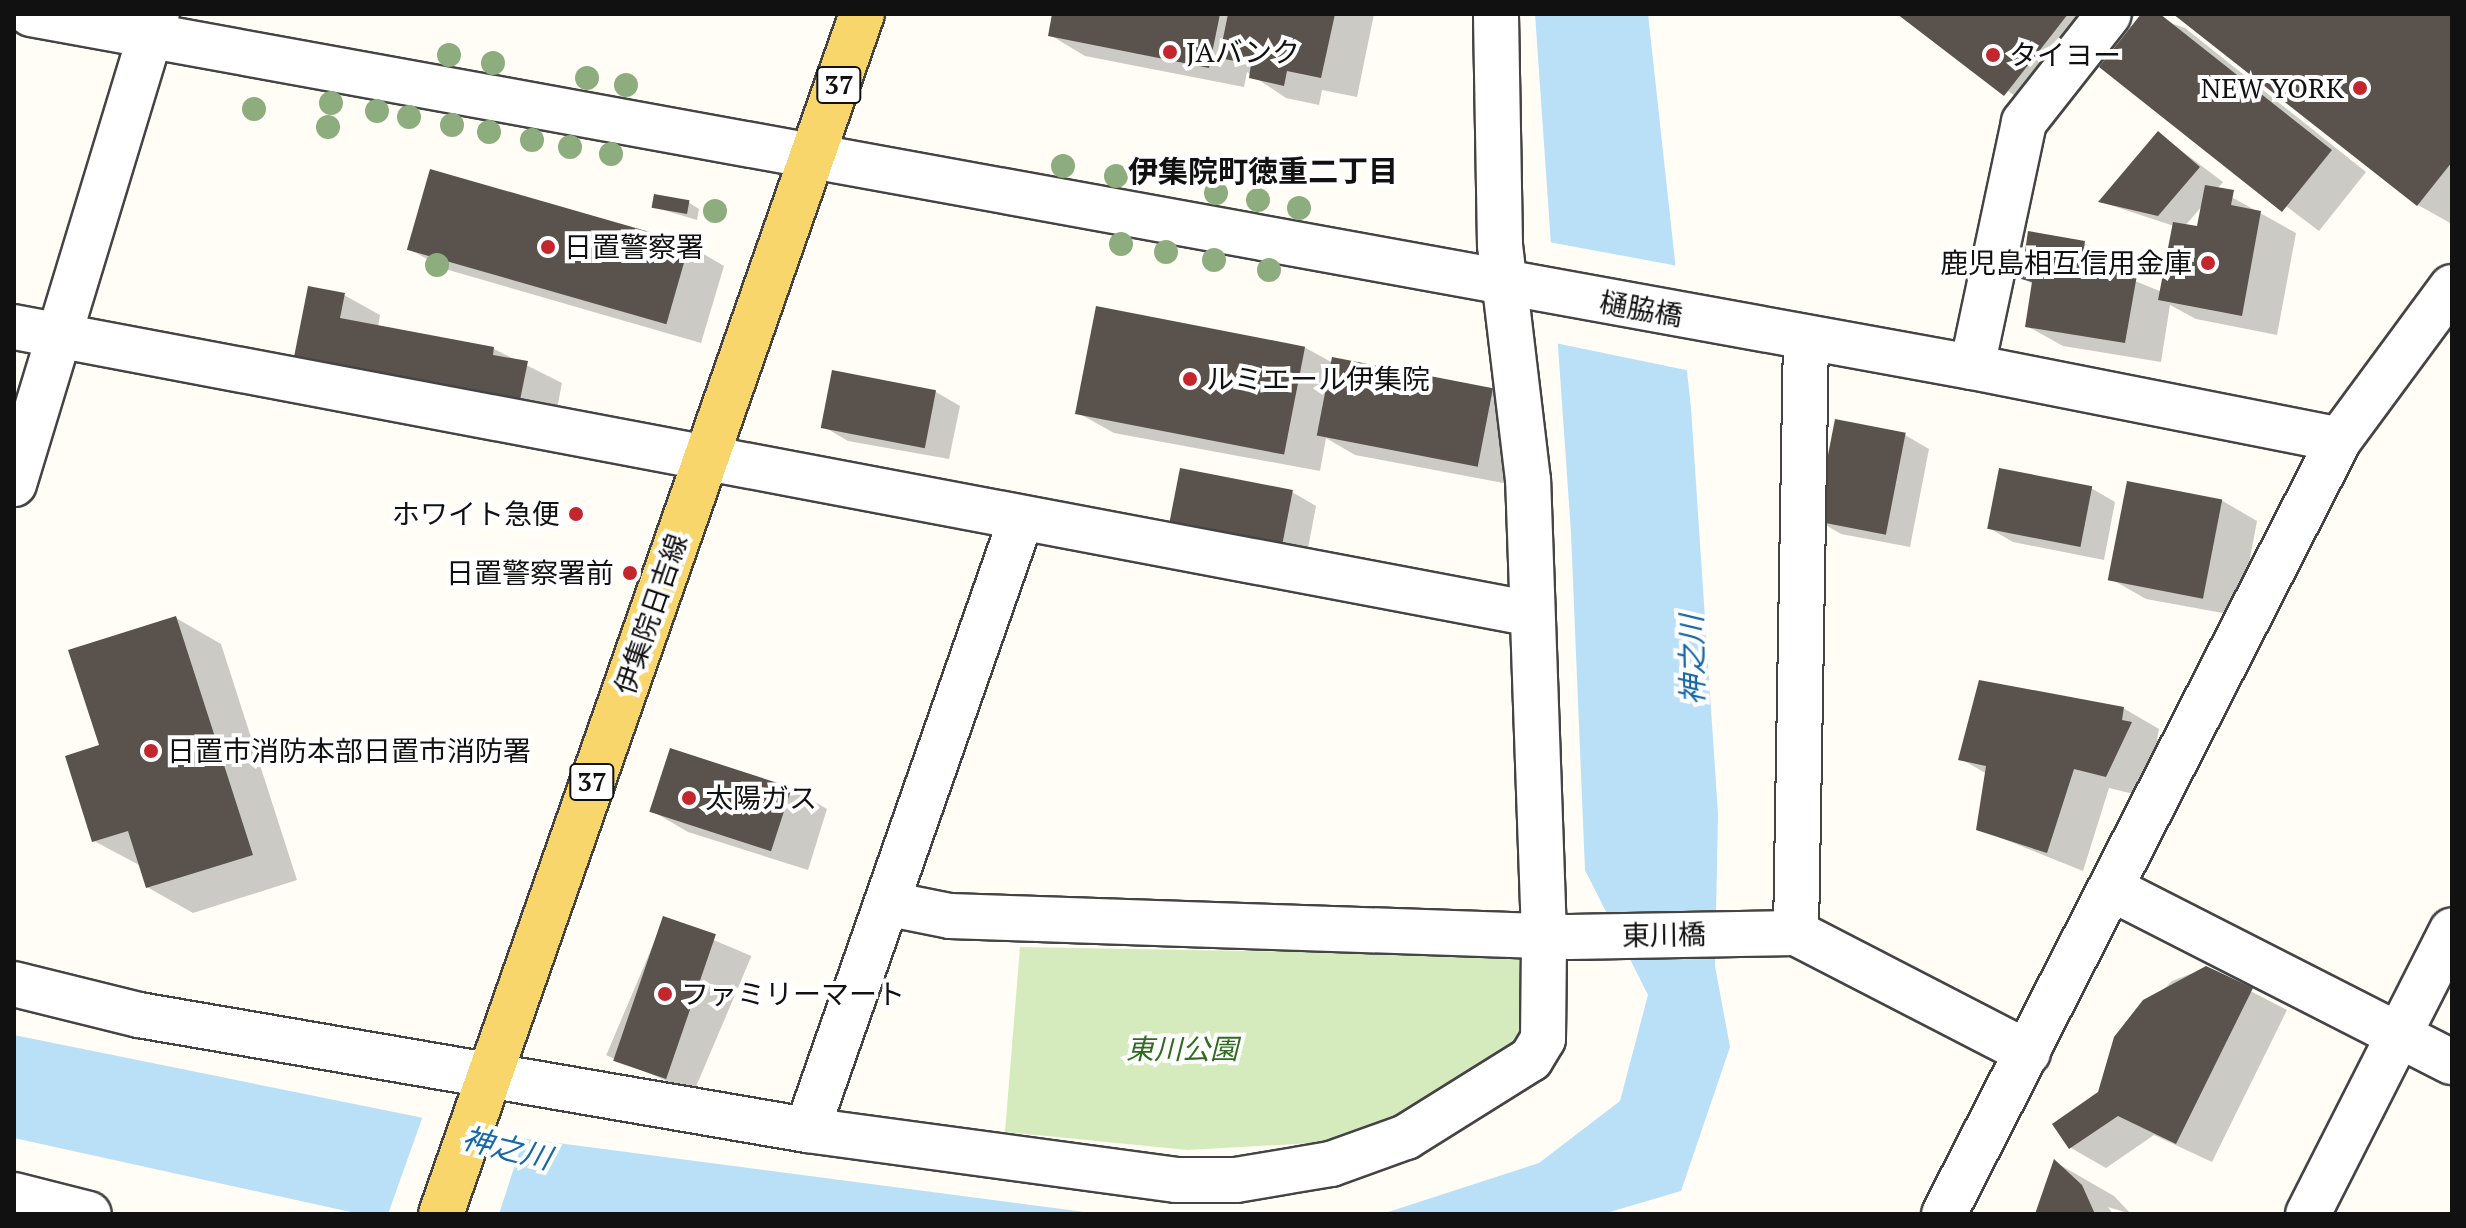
<!DOCTYPE html>
<meta charset="utf-8">
<style>
body{margin:0}
#map{position:relative;width:2466px;height:1228px;overflow:hidden;background:#fffdf5;font-family:"PT Serif","Noto Sans JP",serif}
div>[style]{position:absolute}
.green>*{inset:0;background:#d5ebbd}
.water>*{inset:0;background:#b9e0f7}
.pier>*{inset:0;background:#fffdf5}
.shadow>*{inset:0;background:#0003;transform-origin:0 0}
.building>*{inset:0;background:#5a524d;transform-origin:0 0}
.roads{filter:drop-shadow(2px 0 #444) drop-shadow(-2px 0 #444) drop-shadow(0 2px #444) drop-shadow(0 -2px #444)}
.minor>*{height:44px;margin:-22px;padding:0 22px;transform-origin:22px;border-radius:22px;background:#fff}
.major>*{height:44px;margin:-22px;padding:0 22px;transform-origin:22px;border-radius:22px;background:#f9d66b}
.trees>*{width:24px;height:24px;margin:-12px;border-radius:50%;background:#8dad7f}
.dots>*{width:22px;height:22px;translate:-50% -50%;box-sizing:border-box;border:4px solid #fff;border-radius:50%}
span{translate:-50% -50%;white-space:nowrap;text-align:center;line-height:1.15;-webkit-text-stroke:8px #fff;paint-order:stroke}
.shield-label span{padding:2px 6px;background:#fff;border:2px solid;border-radius:6px;-webkit-text-stroke-width:0}
.shield-label{font-size:26px;color:#111;font-weight:700}
.poi-label{font-size:28px;color:#111}
.left{translate:0 -50%;text-align:left}
.right{translate:-100% -50%;text-align:right}
.street-label{font-size:28px;color:#111}
.park-label{font-size:28px;color:#2f6b1f;font-style:italic}
.neighbourhood-label{font-size:30px;color:#111;font-weight:700}
.water-label{font-size:30px;color:#1768a6;font-style:italic}
.frame{position:absolute;inset:0;border:16px solid #111;pointer-events:none}
</style>
<div id="map">
<div class="green">
<i style="clip-path:polygon(1020px 947px,1529px 956px,1525px 1030px,1519px 1046px,1348px 1141px,1188px 1150px,1005px 1132px)"></i>
</div>
<div class="water">
<i style="clip-path:polygon(1535px 14px,1648px 14px,1691px 408px,1718px 814px,1715px 966px,1730px 1047px,1681px 1191px,1603px 1214px,1382px 1214px,1539px 1163px,1620px 1101px,1648px 995px,1585px 870px,1571px 533px)"></i>
<i style="clip-path:polygon(14px 1035px,527px 1139px,1100px 1214px,360px 1214px,14px 1138px)"></i>
</div>
<div class="pier">
<i style="clip-path:polygon(1549px 242px,1678px 266px,1691px 371px,1555px 343px)"></i>
<i style="clip-path:polygon(424px 1113px,525px 1134px,499px 1214px,388px 1214px)"></i>
</div>
<div class="shadow">
<i style="clip-path:polygon(1054px 14px,1374px 14px,1357px 97px,1322px 90px,1319px 105px,1286px 98px,1247px 72px,1244px 87px,1085px 56px,1050px 35px)"></i>
<i style="clip-path:polygon(1900px 14px,2136px 14px,2050px 121px)"></i>
<i style="clip-path:polygon(2144px 14px,2185px 28px,2366px 172px,2319px 231px,2102px 67px)"></i>
<i style="clip-path:polygon(2176px 14px,2452px 14px,2452px 224px,2418px 205px)"></i>
<i style="clip-path:polygon(evenodd,2158px 133px,2223px 182px,2217px 189px,2296px 233px,2277px 335px,2196px 319px,2170px 305px,2161px 362px,2063px 346px,2027px 326px,2034px 285px,2023px 278px,2084px 243px,2119px 264px,2118px 274px,2162px 292px,2174px 226px,2101px 202px,2158px 133px,2203px 205px,2198px 228px,2185px 226px,2203px 205px)"></i>
<i style="clip-path:polygon(688px 202px,699px 209px,697px 220px,653px 207px)"></i>
<i style="clip-path:polygon(688px 245px,724px 266px,701px 343px,445px 269px,409px 249px)"></i>
<i style="clip-path:polygon(344px 295px,380px 315px,378px 327px,494px 349px,562px 383px,555px 419px,332px 377px,297px 356px)"></i>
<i style="clip-path:polygon(1304px 347px,1333px 363px,1493px 389px,1528px 409px,1514px 485px,1355px 455px,1326px 438px,1320px 471px,1114px 433px,1078px 413px)"></i>
<i style="clip-path:polygon(936px 392px,960px 406px,949px 459px,848px 441px,824px 427px)"></i>
<i style="clip-path:polygon(1905px 435px,1929px 449px,1910px 547px,1841px 534px,1817px 520px)"></i>
<i style="clip-path:polygon(2091px 488px,2115px 502px,2104px 560px,2013px 542px,1989px 528px)"></i>
<i style="clip-path:polygon(1292px 492px,1316px 506px,1306px 559px,1172px 525px)"></i>
<i style="clip-path:polygon(2221px 500px,2257px 521px,2239px 616px,2146px 599px,2111px 579px)"></i>
<i style="clip-path:polygon(176px 618px,221px 644px,297px 880px,193px 913px,147px 887px,141px 866px,94px 841px)"></i>
<i style="clip-path:polygon(2123px 708px,2159px 729px,2157px 739px,2166px 744px,2142px 796px,2109px 788px,2083px 871px,1979px 829px,1987px 774px,1961px 759px)"></i>
<i style="clip-path:polygon(672px 751px,792px 789px,827px 809px,808px 870px,688px 832px,652px 811px)"></i>
<i style="left:664px;top:919px;width:95px;height:148px;rotate:23deg"></i>
<i style="clip-path:polygon(2206px 968px,2287px 1010px,2212px 1162px,2154px 1135px,2106px 1168px,2071px 1148px,2099px 1093px,2116px 1038px,2172px 981px)"></i>
<i style="clip-path:polygon(2055px 1162px,2114px 1196px,2131px 1214px,2108px 1207px,2113px 1214px,2037px 1214px)"></i>
</div>
<div class="building">
<i style="clip-path:polygon(1052px 14px,1220px 14px,1209px 68px,1048px 36px)"></i>
<i style="clip-path:polygon(1228px 14px,1335px 14px,1321px 78px,1287px 71px,1284px 86px,1249px 78px,1251px 64px,1219px 58px)"></i>
<i style="clip-path:polygon(1897px 14px,2068px 14px,2004px 96px)"></i>
<i style="clip-path:polygon(2141px 14px,2160px 14px,2332px 150px,2282px 212px,2099px 67px)"></i>
<i style="clip-path:polygon(2173px 14px,2452px 14px,2452px 162px,2417px 206px)"></i>
<i style="clip-path:polygon(2158px 131px,2200px 167px,2158px 216px,2098px 202px)"></i>
<i style="left:430px;top:169px;width:270px;height:84px;rotate:16deg"></i>
<i style="clip-path:polygon(2205px 185px,2234px 190px,2231px 205px,2261px 211px,2242px 316px,2158px 300px,2173px 222px,2197px 226px)"></i>
<i style="left:654px;top:194px;width:36px;height:14px;rotate:10deg"></i>
<i style="clip-path:polygon(2028px 231px,2085px 241px,2081px 266px,2137px 275px,2125px 343px,2025px 327px,2032px 282px,2021px 279px)"></i>
<i style="clip-path:polygon(308px 286px,345px 293px,340px 318px,494px 347px,493px 355px,528px 361px,520px 400px,294px 357px)"></i>
<i style="left:1096px;top:306px;width:213px;height:110px;rotate:11deg"></i>
<i style="left:1332px;top:357px;width:164px;height:80px;rotate:11deg"></i>
<i style="left:832px;top:370px;width:106px;height:59px;rotate:11deg"></i>
<i style="left:1835px;top:419px;width:72px;height:104px;rotate:11deg"></i>
<i style="left:1180px;top:468px;width:115px;height:59px;rotate:11deg"></i>
<i style="left:1999px;top:468px;width:95px;height:62px;rotate:11deg"></i>
<i style="left:2127px;top:481px;width:97px;height:101px;rotate:11deg"></i>
<i style="clip-path:polygon(176px 616px,253px 855px,146px 888px,128px 831px,92px 842px,65px 756px,99px 745px,68px 650px)"></i>
<i style="clip-path:polygon(1979px 680px,2124px 707px,2122px 720px,2132px 722px,2106px 777px,2074px 769px,2047px 853px,1976px 830px,1986px 766px,1958px 760px)"></i>
<i style="left:670px;top:748px;width:128px;height:67px;rotate:18deg"></i>
<i style="left:663px;top:916px;width:56px;height:153px;rotate:19deg"></i>
<i style="clip-path:polygon(2206px 966px,2253px 988px,2176px 1144px,2118px 1116px,2069px 1149px,2052px 1124px,2098px 1092px,2114px 1037px,2143px 1000px)"></i>
<i style="clip-path:polygon(2054px 1159px,2082px 1185px,2095px 1214px,2035px 1214px)"></i>
</div>
<div class="roads">
<div class="minor">
<i style="left:31px;top:14px;width:1973px;rotate:10.31deg"></i>
<i style="left:1972px;top:367px;width:374px;rotate:11.2deg"></i>
<i style="left:14px;top:327px;width:1541px;rotate:10.7deg"></i>
<i style="left:1972px;top:367px;width:250px;rotate:-78deg"></i>
<i style="left:2024px;top:122px;width:137px;rotate:-51.8deg"></i>
<i style="left:14px;top:484px;width:491px;rotate:-73.1deg"></i>
<i style="left:2114px;top:890px;width:379px;rotate:27deg"></i>
<i style="left:890px;top:904px;width:61px;rotate:11.3deg"></i>
<i style="left:950px;top:916px;width:619px;rotate:1.94deg"></i>
<i style="left:1569px;top:937px;width:227px;rotate:-1deg"></i>
<i style="left:1796px;top:933px;width:261px;rotate:27.3deg"></i>
<i style="left:1796px;top:933px;width:595px;rotate:-89.04deg"></i>
<i style="left:14px;top:984px;width:129px;rotate:13.9deg"></i>
<i style="left:139px;top:1015px;width:678px;rotate:9.77deg"></i>
<i style="left:807px;top:1130px;width:372px;rotate:7.7deg"></i>
<i style="left:1176px;top:1180px;width:60px"></i>
<i style="left:1236px;top:1180px;width:96px;rotate:-9.6deg"></i>
<i style="left:1331px;top:1164px;width:80px;rotate:-19.8deg"></i>
<i style="left:1406px;top:1137px;width:147px;rotate:-32deg"></i>
<i style="left:1531px;top:1059px;width:23px;rotate:-59deg"></i>
<i style="left:1543px;top:1039px;width:104px;rotate:-89.4deg"></i>
<i style="left:1544px;top:935px;width:455px;rotate:-92deg"></i>
<i style="left:1528px;top:480px;width:237px;rotate:-96.8deg"></i>
<i style="left:1500px;top:245px;width:231px;rotate:-91deg"></i>
<i style="left:807px;top:1130px;width:644px;rotate:-70.69deg"></i>
<i style="left:14px;top:1195px;width:77px;rotate:14.2deg"></i>
<i style="left:1944px;top:1214px;width:869px;rotate:-62.96deg"></i>
<i style="left:2339px;top:440px;width:190px;rotate:-53.6deg"></i>
<i style="left:2308px;top:1214px;width:318px;rotate:-63.1deg"></i>
</div>
<div class="major">
<i style="left:441px;top:1214px;width:1272px;rotate:-70.67deg"></i>
</div>
</div>
<div class="trees">
<i style="left:449px;top:55px"></i>
<i style="left:493px;top:63px"></i>
<i style="left:587px;top:78px"></i>
<i style="left:626px;top:85px"></i>
<i style="left:331px;top:103px"></i>
<i style="left:254px;top:109px"></i>
<i style="left:377px;top:111px"></i>
<i style="left:409px;top:117px"></i>
<i style="left:452px;top:125px"></i>
<i style="left:328px;top:127px"></i>
<i style="left:489px;top:132px"></i>
<i style="left:532px;top:140px"></i>
<i style="left:570px;top:147px"></i>
<i style="left:611px;top:154px"></i>
<i style="left:1063px;top:166px"></i>
<i style="left:1116px;top:176px"></i>
<i style="left:1216px;top:193px"></i>
<i style="left:1258px;top:200px"></i>
<i style="left:1299px;top:208px"></i>
<i style="left:715px;top:211px"></i>
<i style="left:1121px;top:244px"></i>
<i style="left:1166px;top:252px"></i>
<i style="left:1214px;top:260px"></i>
<i style="left:437px;top:265px"></i>
<i style="left:1269px;top:270px"></i>
</div>
<div class="dots">
<i style="left:1170px;top:52px;background:#c4262e"></i>
<i style="left:1993px;top:55px;background:#c4262e"></i>
<i style="left:2360px;top:88px;background:#c4262e"></i>
<i style="left:548px;top:247px;background:#c4262e"></i>
<i style="left:2208px;top:263px;background:#c4262e"></i>
<i style="left:1190px;top:379px;background:#c4262e"></i>
<i style="left:576px;top:514px;background:#c4262e"></i>
<i style="left:630px;top:573px;background:#c4262e"></i>
<i style="left:151px;top:751px;background:#c4262e"></i>
<i style="left:689px;top:798px;background:#c4262e"></i>
<i style="left:665px;top:994px;background:#c4262e"></i>
</div>
<div class="shield-label">
<span style="left:839px;top:85px">37</span>
<span style="left:592px;top:782px">37</span>
</div>
<div class="poi-label">
<span class="left" style="left:1186px;top:52px">JAバンク</span>
<span class="left" style="left:2009px;top:55px">タイヨー</span>
<span class="right" style="left:2344px;top:88px">NEW YORK</span>
<span class="left" style="left:564px;top:247px">日置警察署</span>
<span class="right" style="left:2192px;top:263px">鹿児島相互信用金庫</span>
<span class="left" style="left:1206px;top:379px">ルミエール伊集院</span>
<span class="right" style="left:560px;top:514px">ホワイト急便</span>
<span class="right" style="left:614px;top:573px">日置警察署前</span>
<span class="left" style="left:167px;top:751px">日置市消防本部日置市消防署</span>
<span class="left" style="left:705px;top:798px">太陽ガス</span>
<span class="left" style="left:681px;top:994px">ファミリーマート</span>
</div>
<div class="street-label">
<span style="left:1641px;top:309px;rotate:10deg">樋脇橋</span>
<span style="left:651px;top:614px;rotate:-71deg">伊集院日吉線</span>
<span style="left:1664px;top:935px;rotate:-1deg">東川橋</span>
</div>
<div class="park-label">
<span style="left:1182px;top:1049px">東川公園</span>
</div>
<div class="neighbourhood-label">
<span style="left:1263px;top:171px">伊集院町徳重二丁目</span>
</div>
<div class="water-label">
<span style="left:1692px;top:660px;rotate:-91deg">神之川</span>
<span style="left:507px;top:1148px;rotate:14deg">神之川</span>
</div>
<div class="frame"></div>
</div>
